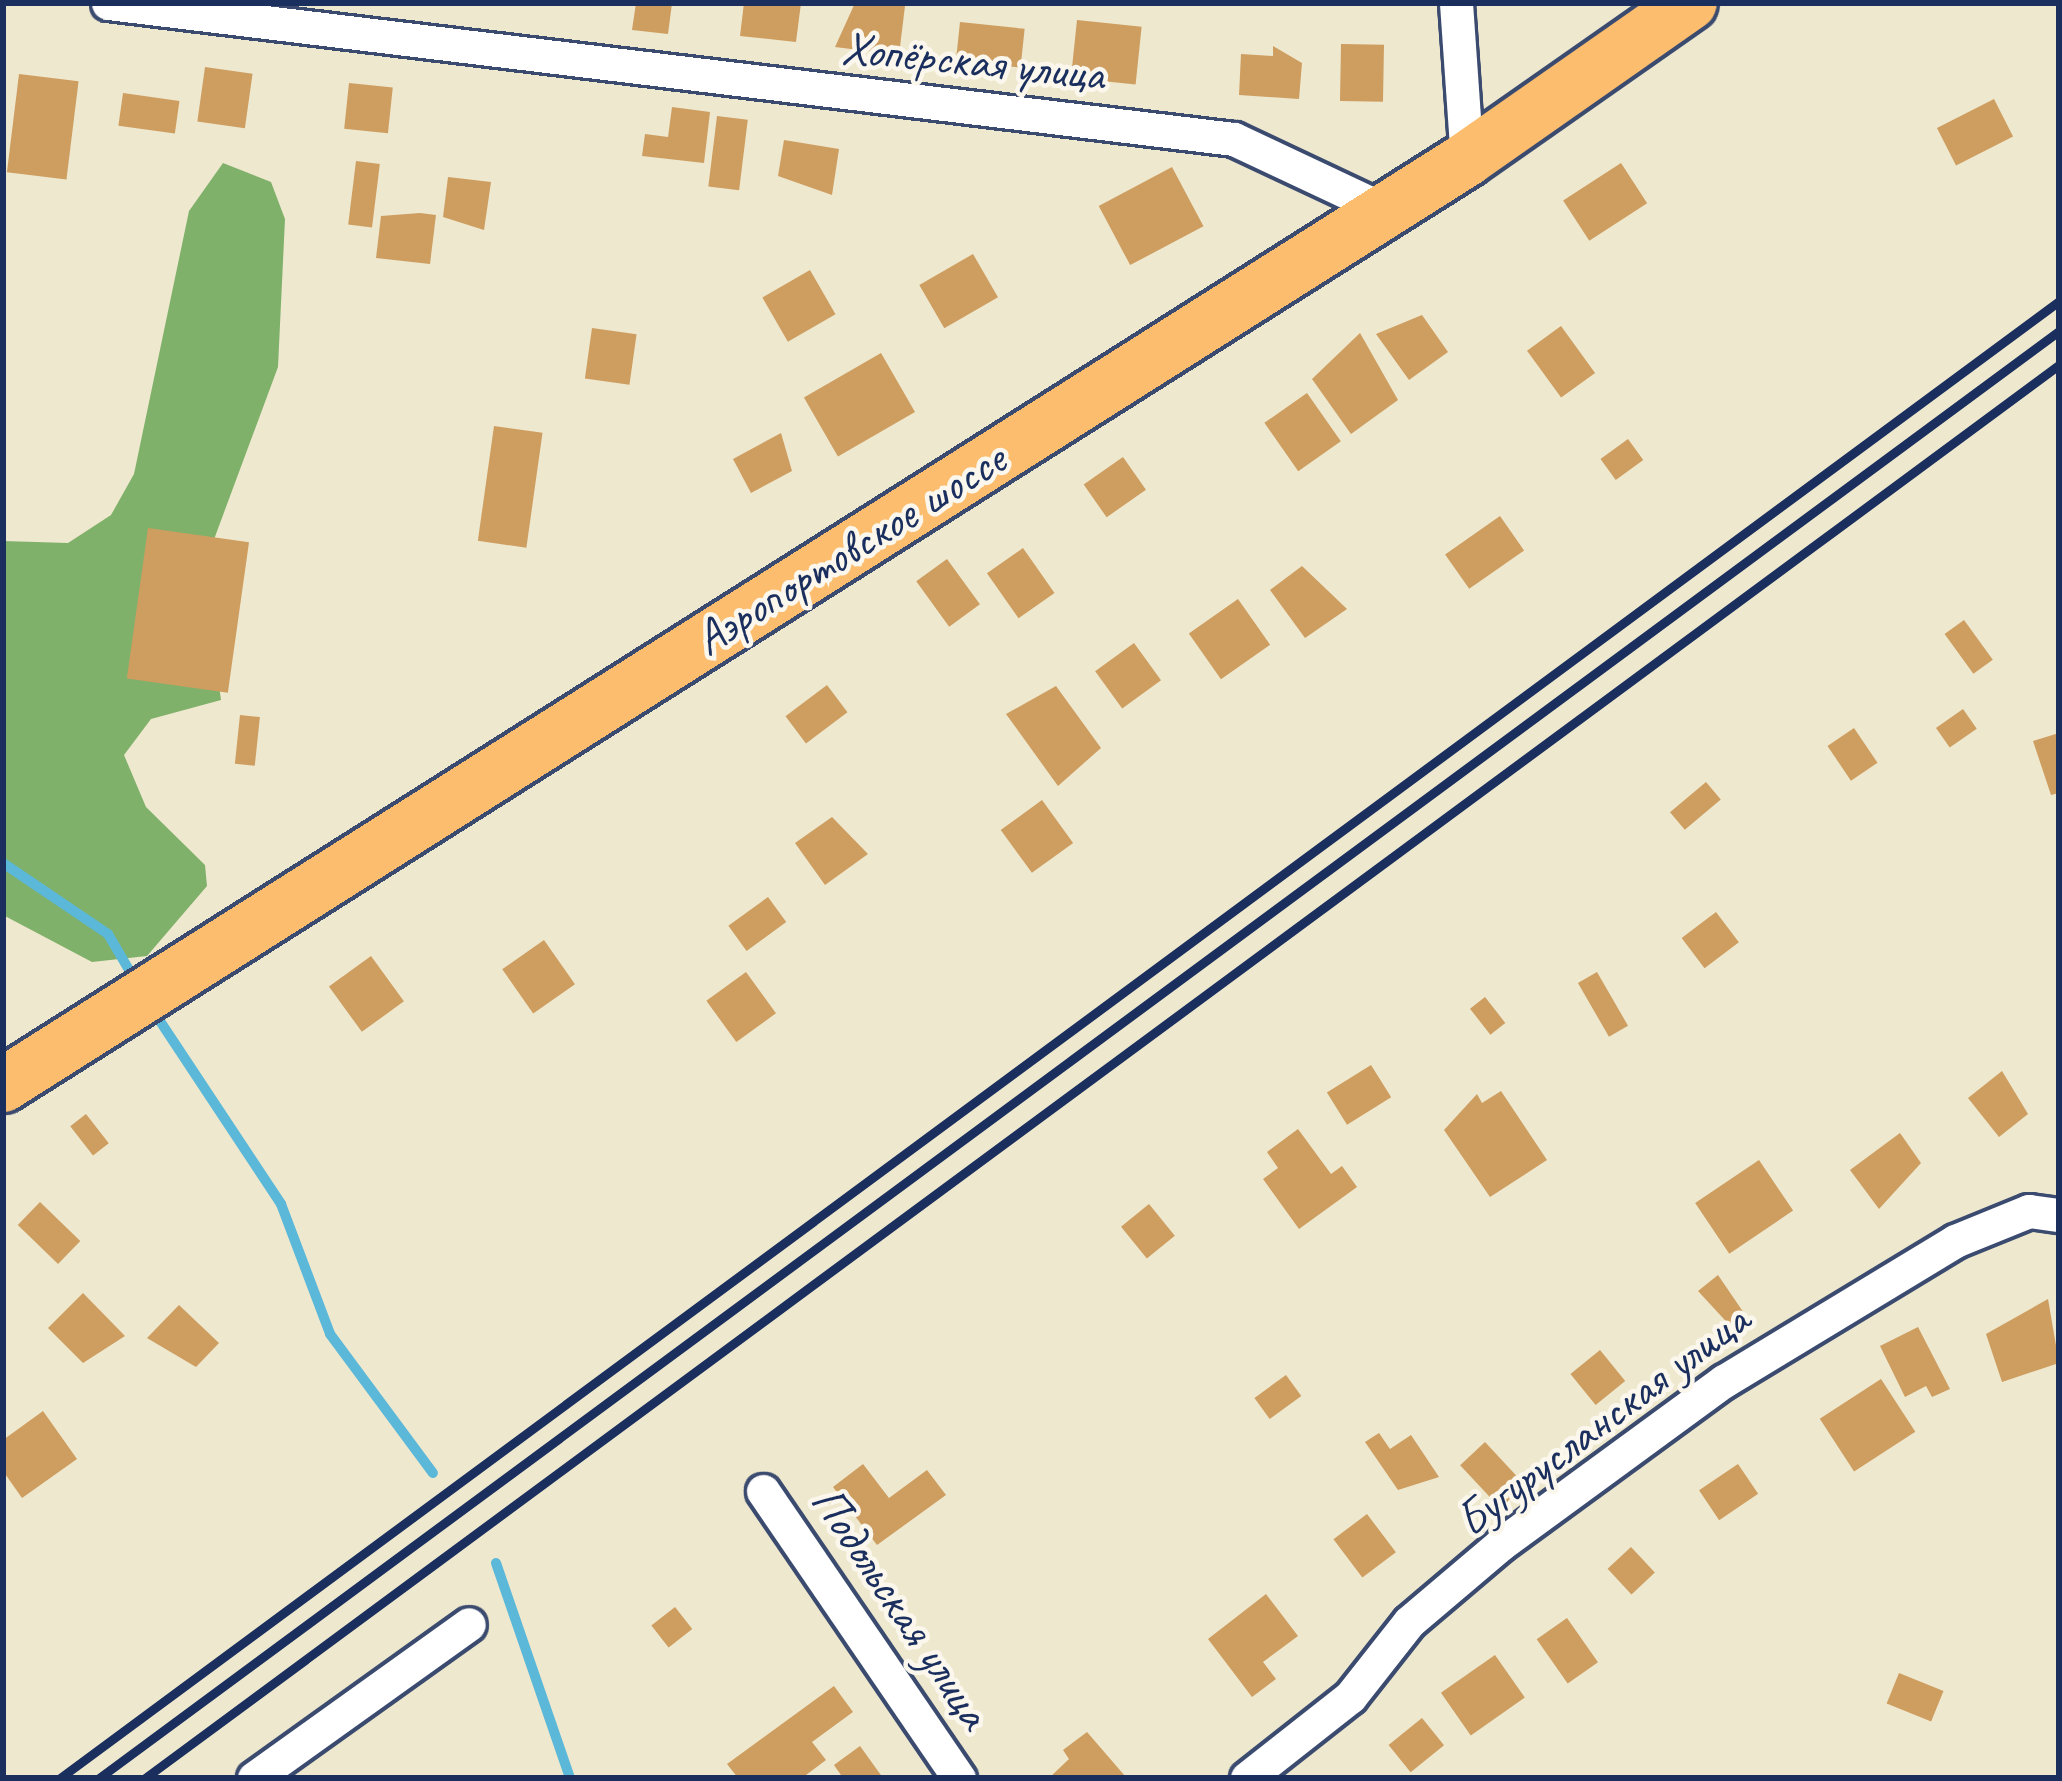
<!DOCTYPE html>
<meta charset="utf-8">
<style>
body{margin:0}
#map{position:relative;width:2062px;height:1781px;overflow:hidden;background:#eee8ce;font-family:Caveat,sans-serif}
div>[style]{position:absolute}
.forest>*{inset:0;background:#80b16b}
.stream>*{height:10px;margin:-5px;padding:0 5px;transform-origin:5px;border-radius:5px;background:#5bb8d9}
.building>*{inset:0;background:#ce9d60;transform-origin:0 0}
.roads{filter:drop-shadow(3px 0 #3b4b6f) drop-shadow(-3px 0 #3b4b6f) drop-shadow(0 3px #3b4b6f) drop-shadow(0 -3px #3b4b6f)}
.street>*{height:33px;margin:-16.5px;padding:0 16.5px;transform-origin:16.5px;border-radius:16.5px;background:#fff}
.primary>*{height:54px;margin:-27px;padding:0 27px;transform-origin:27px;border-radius:27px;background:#fcbd6f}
.rail>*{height:9px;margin:-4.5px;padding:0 4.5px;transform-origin:4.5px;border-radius:4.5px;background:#1b2f5e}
span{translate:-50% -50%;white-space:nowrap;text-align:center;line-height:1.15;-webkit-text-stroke:9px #fbf7ec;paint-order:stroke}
.street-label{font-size:48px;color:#1b2f5e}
.frame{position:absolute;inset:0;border:6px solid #1b2f5e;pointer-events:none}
</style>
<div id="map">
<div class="forest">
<i style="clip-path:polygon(223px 163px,271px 182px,285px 219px,278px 367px,203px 569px,221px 700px,151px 719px,124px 755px,146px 807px,205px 865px,207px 886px,147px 956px,92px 962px,3px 915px,3px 541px,68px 543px,111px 515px,134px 474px,189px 211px)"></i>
</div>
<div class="stream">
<i style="left:3px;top:863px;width:127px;rotate:34.1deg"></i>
<i style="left:108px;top:934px;width:56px;rotate:59.7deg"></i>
<i style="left:152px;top:1009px;width:234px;rotate:56.5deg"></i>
<i style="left:281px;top:1204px;width:139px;rotate:69.3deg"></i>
<i style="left:330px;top:1334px;width:173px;rotate:53.5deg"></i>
<i style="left:496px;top:1563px;width:227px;rotate:71deg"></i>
</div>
<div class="building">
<i style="clip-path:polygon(636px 3px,672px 3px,668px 34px,632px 30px)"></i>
<i style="clip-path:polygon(744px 3px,801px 3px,796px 42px,740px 36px)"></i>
<i style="clip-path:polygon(855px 3px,905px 6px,899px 55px,835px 47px)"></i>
<i style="left:1077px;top:20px;width:65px;height:58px;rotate:6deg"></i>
<i style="left:960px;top:22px;width:65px;height:39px;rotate:6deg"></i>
<i style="left:1341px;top:44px;width:43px;height:57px;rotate:1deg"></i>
<i style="clip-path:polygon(1273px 46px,1302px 63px,1299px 99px,1239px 95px,1241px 54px,1273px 56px)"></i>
<i style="left:205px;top:67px;width:48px;height:55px;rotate:8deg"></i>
<i style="left:19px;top:74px;width:60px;height:99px;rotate:7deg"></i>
<i style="left:349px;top:83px;width:44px;height:46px;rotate:6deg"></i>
<i style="left:123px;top:93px;width:57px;height:33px;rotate:8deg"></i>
<i style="left:1994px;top:99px;width:42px;height:64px;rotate:63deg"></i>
<i style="clip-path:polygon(672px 107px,710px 112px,704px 163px,642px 156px,645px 134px,668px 137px)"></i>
<i style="left:717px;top:116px;width:31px;height:71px;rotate:7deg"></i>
<i style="clip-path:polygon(784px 140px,839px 149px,832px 195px,778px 176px)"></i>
<i style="left:356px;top:161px;width:24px;height:64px;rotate:7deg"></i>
<i style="left:1621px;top:163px;width:48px;height:69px;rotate:57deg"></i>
<i style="left:1172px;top:167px;width:67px;height:83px;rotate:62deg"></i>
<i style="clip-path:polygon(448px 177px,491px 182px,484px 230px,443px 217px)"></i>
<i style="clip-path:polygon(420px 213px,436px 215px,430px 264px,376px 258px,381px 216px)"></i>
<i style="left:973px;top:254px;width:50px;height:62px;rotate:60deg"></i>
<i style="left:810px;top:270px;width:51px;height:55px;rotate:60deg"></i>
<i style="clip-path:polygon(1422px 315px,1448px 352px,1409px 380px,1376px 334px)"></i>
<i style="left:1561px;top:326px;width:58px;height:42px;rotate:54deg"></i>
<i style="left:592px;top:328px;width:45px;height:51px;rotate:8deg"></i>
<i style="clip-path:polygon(1360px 333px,1398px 400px,1351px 434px,1312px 379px)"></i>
<i style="left:881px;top:353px;width:68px;height:89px;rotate:60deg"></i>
<i style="left:1307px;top:393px;width:59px;height:52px;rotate:55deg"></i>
<i style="left:494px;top:426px;width:49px;height:116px;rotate:8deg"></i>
<i style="clip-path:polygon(781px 433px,792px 471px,751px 493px,733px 459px)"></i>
<i style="left:1628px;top:439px;width:26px;height:34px;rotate:54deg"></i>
<i style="left:1123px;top:457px;width:40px;height:48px;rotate:55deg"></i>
<i style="left:1500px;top:516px;width:42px;height:67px;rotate:55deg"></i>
<i style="left:148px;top:528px;width:102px;height:152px;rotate:8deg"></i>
<i style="left:1023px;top:548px;width:55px;height:44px;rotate:55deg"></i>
<i style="left:947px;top:559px;width:56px;height:38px;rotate:54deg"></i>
<i style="clip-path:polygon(1302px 566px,1347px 609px,1305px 638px,1270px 590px)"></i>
<i style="left:1238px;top:599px;width:56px;height:60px;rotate:55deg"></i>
<i style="left:1964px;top:620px;width:49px;height:24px;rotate:54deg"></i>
<i style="left:1134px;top:643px;width:46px;height:48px;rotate:54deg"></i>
<i style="left:827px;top:685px;width:34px;height:52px;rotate:53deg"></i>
<i style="clip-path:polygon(1056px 686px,1101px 748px,1058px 786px,1006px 714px)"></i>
<i style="left:1963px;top:709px;width:24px;height:33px;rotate:55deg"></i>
<i style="left:240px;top:715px;width:20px;height:49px;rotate:6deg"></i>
<i style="left:1854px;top:728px;width:42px;height:32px;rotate:56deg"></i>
<i style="clip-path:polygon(2059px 733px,2059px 793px,2051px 795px,2033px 741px)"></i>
<i style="left:1706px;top:782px;width:23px;height:47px;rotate:50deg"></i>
<i style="left:1042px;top:800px;width:53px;height:51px;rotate:54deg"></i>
<i style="clip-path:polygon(832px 817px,868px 854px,825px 885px,795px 843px)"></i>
<i style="left:768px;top:897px;width:31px;height:49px;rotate:54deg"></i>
<i style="left:1716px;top:912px;width:38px;height:43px;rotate:53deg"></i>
<i style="left:544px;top:940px;width:54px;height:51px;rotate:55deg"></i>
<i style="left:371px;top:956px;width:56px;height:52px;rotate:54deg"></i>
<i style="left:746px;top:972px;width:51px;height:49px;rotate:54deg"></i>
<i style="left:1597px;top:972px;width:62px;height:22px;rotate:60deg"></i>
<i style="left:1485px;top:997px;width:33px;height:19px;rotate:52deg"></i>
<i style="left:1371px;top:1065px;width:38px;height:52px;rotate:58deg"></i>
<i style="clip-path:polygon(2002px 1071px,2028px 1114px,1999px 1137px,1968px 1098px)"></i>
<i style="clip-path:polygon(1501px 1091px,1547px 1160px,1490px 1197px,1444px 1130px,1477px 1094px,1482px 1103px)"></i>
<i style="left:86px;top:1114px;width:37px;height:20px;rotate:52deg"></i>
<i style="clip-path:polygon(1298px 1129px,1331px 1174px,1342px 1166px,1357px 1187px,1299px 1229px,1263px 1179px,1278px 1168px,1267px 1152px)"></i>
<i style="clip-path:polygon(1900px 1133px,1921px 1163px,1879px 1209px,1850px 1170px)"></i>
<i style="left:1759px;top:1160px;width:61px;height:77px;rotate:56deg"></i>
<i style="left:40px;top:1202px;width:56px;height:32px;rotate:44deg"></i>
<i style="left:1149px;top:1204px;width:41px;height:36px;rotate:51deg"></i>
<i style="clip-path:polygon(1718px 1275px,1748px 1319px,1734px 1330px,1698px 1291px)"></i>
<i style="clip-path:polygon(83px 1293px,125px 1336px,83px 1363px,48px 1328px)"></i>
<i style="clip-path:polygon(2048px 1299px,2059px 1363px,2002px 1382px,1986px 1334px)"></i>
<i style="clip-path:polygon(179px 1305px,219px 1343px,196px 1367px,147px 1338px)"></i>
<i style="clip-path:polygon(1918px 1327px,1950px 1389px,1932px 1397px,1926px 1386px,1905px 1397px,1880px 1346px)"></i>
<i style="left:1600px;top:1350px;width:40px;height:38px;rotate:51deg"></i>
<i style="left:1286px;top:1375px;width:26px;height:39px;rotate:54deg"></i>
<i style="left:1881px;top:1379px;width:63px;height:73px;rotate:57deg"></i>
<i style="clip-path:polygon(43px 1411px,77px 1459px,22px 1498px,3px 1471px,3px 1440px)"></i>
<i style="clip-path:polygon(1379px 1433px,1390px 1449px,1411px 1435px,1439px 1477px,1398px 1490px,1365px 1442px)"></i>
<i style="left:1485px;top:1442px;width:59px;height:34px;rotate:47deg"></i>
<i style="clip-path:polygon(863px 1464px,889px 1498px,927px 1470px,946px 1495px,877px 1545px,833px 1487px)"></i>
<i style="left:1738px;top:1464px;width:36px;height:47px;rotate:56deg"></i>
<i style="left:1367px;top:1514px;width:48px;height:42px;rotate:53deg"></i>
<i style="left:1631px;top:1547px;width:35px;height:32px;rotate:47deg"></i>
<i style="clip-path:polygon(1266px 1594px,1298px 1636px,1263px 1662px,1276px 1679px,1252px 1697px,1208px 1639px)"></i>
<i style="left:675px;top:1607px;width:28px;height:30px;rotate:52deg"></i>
<i style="left:1567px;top:1618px;width:54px;height:37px;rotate:55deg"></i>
<i style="left:1495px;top:1655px;width:52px;height:66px;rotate:55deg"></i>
<i style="left:1899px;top:1673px;width:48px;height:33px;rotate:22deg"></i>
<i style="clip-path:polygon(834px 1686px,853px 1712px,812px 1742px,826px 1760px,802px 1778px,738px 1778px,727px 1764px)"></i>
<i style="left:1422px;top:1718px;width:35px;height:43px;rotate:51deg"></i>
<i style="clip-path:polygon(1087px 1732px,1125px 1776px,1049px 1778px,1069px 1759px,1063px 1750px)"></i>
<i style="clip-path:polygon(860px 1746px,883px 1778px,843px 1778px,834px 1765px)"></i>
</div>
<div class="roads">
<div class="street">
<i style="left:108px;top:3px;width:1134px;rotate:6.89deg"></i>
<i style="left:1234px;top:139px;width:167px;rotate:25.2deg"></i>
<i style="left:1456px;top:3px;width:156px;rotate:86deg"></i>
<i style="left:763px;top:1491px;width:348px;rotate:55.7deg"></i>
<i style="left:254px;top:1778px;width:264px;rotate:-35.6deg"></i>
<i style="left:1247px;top:1778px;width:131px;rotate:-38.2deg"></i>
<i style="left:1350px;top:1697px;width:95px;rotate:-51.8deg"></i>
<i style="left:1409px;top:1622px;width:121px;rotate:-40.3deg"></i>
<i style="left:1501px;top:1544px;width:276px;rotate:-36.2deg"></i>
<i style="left:1724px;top:1381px;width:270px;rotate:-31.2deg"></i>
<i style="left:1955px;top:1241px;width:80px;rotate:-22.1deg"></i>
<i style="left:2029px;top:1211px;width:30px;rotate:8deg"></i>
</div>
<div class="primary">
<i style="left:3px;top:1085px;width:1732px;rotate:-32.31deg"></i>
<i style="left:1467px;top:159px;width:272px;rotate:-35deg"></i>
</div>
</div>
<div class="rail">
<i style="left:60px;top:1778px;width:2485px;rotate:-36.46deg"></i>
<i style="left:99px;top:1778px;width:2436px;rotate:-36.44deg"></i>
<i style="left:145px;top:1778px;width:2379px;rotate:-36.44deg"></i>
</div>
<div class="street-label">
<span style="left:973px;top:61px;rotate:6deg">Хопёрская улица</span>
<span style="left:850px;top:549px;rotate:-32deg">Аэропортовское шоссе</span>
<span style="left:1602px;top:1420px;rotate:-37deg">Бугурусланская улица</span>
<span style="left:901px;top:1607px;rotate:56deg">Подольская улица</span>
</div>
<div class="frame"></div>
</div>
